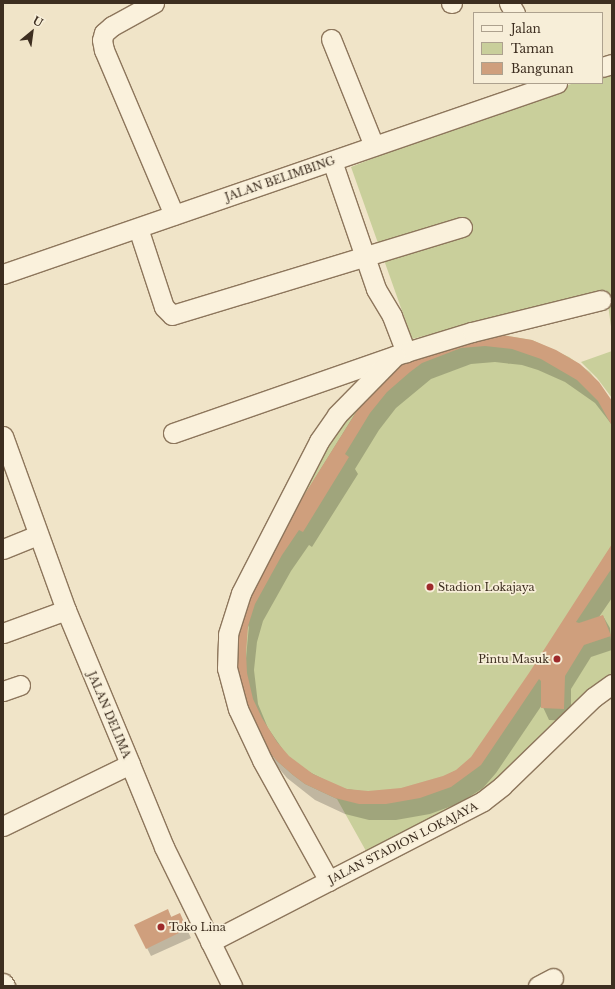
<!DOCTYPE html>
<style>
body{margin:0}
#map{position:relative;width:615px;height:989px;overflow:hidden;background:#f0e4c8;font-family:"Libre Baskerville",serif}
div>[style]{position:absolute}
.green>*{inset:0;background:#c9cf9b}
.shadow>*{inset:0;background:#0003}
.building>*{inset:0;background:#cf9f7d}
.roads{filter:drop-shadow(1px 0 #8d765c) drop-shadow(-1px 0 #8d765c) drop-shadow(0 1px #8d765c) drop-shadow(0 -1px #8d765c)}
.minor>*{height:19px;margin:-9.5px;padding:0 9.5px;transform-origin:9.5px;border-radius:9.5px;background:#faf1dc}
.dots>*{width:11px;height:11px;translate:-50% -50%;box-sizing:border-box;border:2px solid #f7eed8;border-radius:50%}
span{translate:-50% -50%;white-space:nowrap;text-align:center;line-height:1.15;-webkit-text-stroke:3.5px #f7eed8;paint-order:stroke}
.street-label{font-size:11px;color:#3d2e20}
.poi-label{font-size:11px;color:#3d2e20}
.left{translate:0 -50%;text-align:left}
.right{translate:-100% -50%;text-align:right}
.frame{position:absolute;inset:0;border:4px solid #3d2e20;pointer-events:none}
.legend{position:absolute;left:473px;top:12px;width:130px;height:72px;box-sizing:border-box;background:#f7eed8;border:1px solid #ada18e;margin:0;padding:5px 7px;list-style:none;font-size:12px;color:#3d2e20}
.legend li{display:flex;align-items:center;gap:8px;height:20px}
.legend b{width:20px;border:1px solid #ada18e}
.north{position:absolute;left:12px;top:12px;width:40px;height:40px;-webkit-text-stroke:3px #f7eed8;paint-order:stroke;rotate:29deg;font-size:11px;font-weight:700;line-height:16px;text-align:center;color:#3d2e20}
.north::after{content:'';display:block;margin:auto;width:14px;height:18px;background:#3d2e20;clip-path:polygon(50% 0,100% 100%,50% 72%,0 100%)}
</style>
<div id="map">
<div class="green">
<i style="clip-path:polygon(612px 69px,612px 334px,606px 290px,412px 339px,351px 167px,442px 131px,574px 83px,602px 83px,602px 73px)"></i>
<i style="clip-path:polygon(490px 333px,532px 340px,569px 357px,590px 372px,612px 401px,612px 675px,522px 758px,488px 786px,438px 817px,366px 851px,337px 799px,305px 784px,293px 775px,277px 761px,261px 742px,231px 659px,312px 460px,389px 364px)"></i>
<i style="clip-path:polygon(612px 351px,612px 398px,597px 378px,581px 362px)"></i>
</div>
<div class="shadow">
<i style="clip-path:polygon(evenodd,531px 341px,612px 403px,612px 425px,595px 403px,565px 382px,538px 370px,522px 365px,495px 362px,471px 364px,431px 379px,396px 408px,379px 430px,355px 469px,358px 474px,312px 547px,309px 545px,291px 571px,263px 621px,257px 642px,254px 670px,258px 704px,268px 728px,288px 757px,300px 767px,340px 788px,368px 792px,401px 789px,443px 777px,457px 770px,472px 758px,530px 674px,612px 545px,612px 598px,599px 617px,603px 616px,610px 628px,612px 650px,591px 657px,571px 689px,571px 721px,549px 720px,542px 705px,496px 773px,483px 788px,460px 803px,430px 814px,396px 820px,369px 820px,345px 814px,315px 800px,287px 778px,271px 759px,236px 690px,252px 580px,356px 412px,379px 384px,442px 345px,531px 341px,249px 625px,246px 658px,244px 658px,247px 630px,249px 625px)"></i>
<i style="clip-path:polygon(168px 911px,172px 918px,184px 923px,191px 938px,151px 956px,147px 948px)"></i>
</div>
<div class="building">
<i style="clip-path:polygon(490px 333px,532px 340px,556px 350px,580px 364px,599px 382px,612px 401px,612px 426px,598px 401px,577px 380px,541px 359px,512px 349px,485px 346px,461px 348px,422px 363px,410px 372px,387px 392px,370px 413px,345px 454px,349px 457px,303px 532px,299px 530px,282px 555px,255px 604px,248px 626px,246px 653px,247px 673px,253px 699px,262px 718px,277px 742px,289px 756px,313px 774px,347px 789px,368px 791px,401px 788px,443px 776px,456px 770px,471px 757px,529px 673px,612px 544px,612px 568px,576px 622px,579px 623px,603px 615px,611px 636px,584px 645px,565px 676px,564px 709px,541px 708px,541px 681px,539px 679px,481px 765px,451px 787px,420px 798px,386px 804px,359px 804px,335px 798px,305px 784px,293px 775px,277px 761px,261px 742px,235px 690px,234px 624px,264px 559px,365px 398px,390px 372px,407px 360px)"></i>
<i style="clip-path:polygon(168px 909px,171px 917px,180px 913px,187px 929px,146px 949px,134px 925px)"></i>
</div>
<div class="roads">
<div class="minor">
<i style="left:154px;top:3px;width:48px;rotate:151.3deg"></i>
<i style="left:112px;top:26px;width:11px;rotate:139deg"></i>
<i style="left:104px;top:33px;width:7px;rotate:106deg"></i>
<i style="left:102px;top:40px;width:10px;rotate:79deg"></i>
<i style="left:104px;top:50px;width:179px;rotate:67deg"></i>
<i style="left:451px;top:3px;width:1px"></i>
<i style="left:509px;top:3px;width:12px;rotate:59deg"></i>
<i style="left:331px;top:39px;width:115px;rotate:68.1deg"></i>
<i style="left:602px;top:67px;width:10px;rotate:-17deg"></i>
<i style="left:332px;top:161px;width:135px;rotate:71deg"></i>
<i style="left:376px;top:289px;width:31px;rotate:59deg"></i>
<i style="left:392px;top:316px;width:39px;rotate:69deg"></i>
<i style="left:138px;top:228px;width:83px;rotate:71.8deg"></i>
<i style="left:164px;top:307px;width:11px;rotate:45deg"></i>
<i style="left:172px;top:315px;width:303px;rotate:-16.9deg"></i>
<i style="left:3px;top:274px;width:586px;rotate:-19.02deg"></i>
<i style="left:173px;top:433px;width:247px;rotate:-19.2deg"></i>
<i style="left:406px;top:352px;width:69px;rotate:-16.9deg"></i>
<i style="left:472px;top:332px;width:133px;rotate:-13.9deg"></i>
<i style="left:3px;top:436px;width:185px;rotate:70.1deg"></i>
<i style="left:66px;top:610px;width:167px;rotate:67.4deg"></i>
<i style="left:130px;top:764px;width:90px;rotate:67.7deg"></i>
<i style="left:164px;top:847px;width:155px;rotate:63.9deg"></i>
<i style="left:3px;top:549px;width:38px;rotate:-22deg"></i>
<i style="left:3px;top:633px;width:67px;rotate:-20.1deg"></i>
<i style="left:3px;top:691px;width:18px;rotate:-19deg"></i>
<i style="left:3px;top:826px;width:141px;rotate:-26deg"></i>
<i style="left:329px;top:881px;width:138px;rotate:-119deg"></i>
<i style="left:262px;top:760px;width:56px;rotate:-115.2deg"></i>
<i style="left:238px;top:709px;width:42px;rotate:-105deg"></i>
<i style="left:227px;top:668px;width:34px;rotate:-88deg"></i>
<i style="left:228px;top:634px;width:43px;rotate:-72.4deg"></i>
<i style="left:241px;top:593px;width:171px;rotate:-62.8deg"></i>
<i style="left:319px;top:441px;width:32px;rotate:-55deg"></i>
<i style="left:337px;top:415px;width:83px;rotate:-45.5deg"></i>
<i style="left:210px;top:942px;width:307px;rotate:-27.3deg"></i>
<i style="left:483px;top:801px;width:24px;rotate:-38deg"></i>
<i style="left:502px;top:786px;width:128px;rotate:-44.1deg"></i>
<i style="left:594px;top:697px;width:22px;rotate:-36deg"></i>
<i style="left:3px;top:983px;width:4px;rotate:56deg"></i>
<i style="left:538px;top:986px;width:17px;rotate:-28deg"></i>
</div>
</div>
<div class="dots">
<i style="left:430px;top:587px;background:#9e2a2b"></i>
<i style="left:557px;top:659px;background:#9e2a2b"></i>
<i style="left:161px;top:927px;background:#9e2a2b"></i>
</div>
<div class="street-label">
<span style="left:280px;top:179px;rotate:-19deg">JALAN BELIMBING</span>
<span style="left:109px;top:715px;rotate:67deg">JALAN DELIMA</span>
<span style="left:403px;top:843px;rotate:-27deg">JALAN STADION LOKAJAYA</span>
</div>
<div class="poi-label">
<span class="left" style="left:438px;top:587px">Stadion Lokajaya</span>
<span class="right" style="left:549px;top:659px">Pintu Masuk</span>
<span class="left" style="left:169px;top:927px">Toko Lina</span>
</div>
<div class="frame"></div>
<ul class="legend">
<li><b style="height:5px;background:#faf1dc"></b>Jalan</li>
<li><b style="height:11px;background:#c9cf9b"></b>Taman</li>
<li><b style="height:11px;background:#cf9f7d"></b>Bangunan</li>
</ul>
<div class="north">U</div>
</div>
